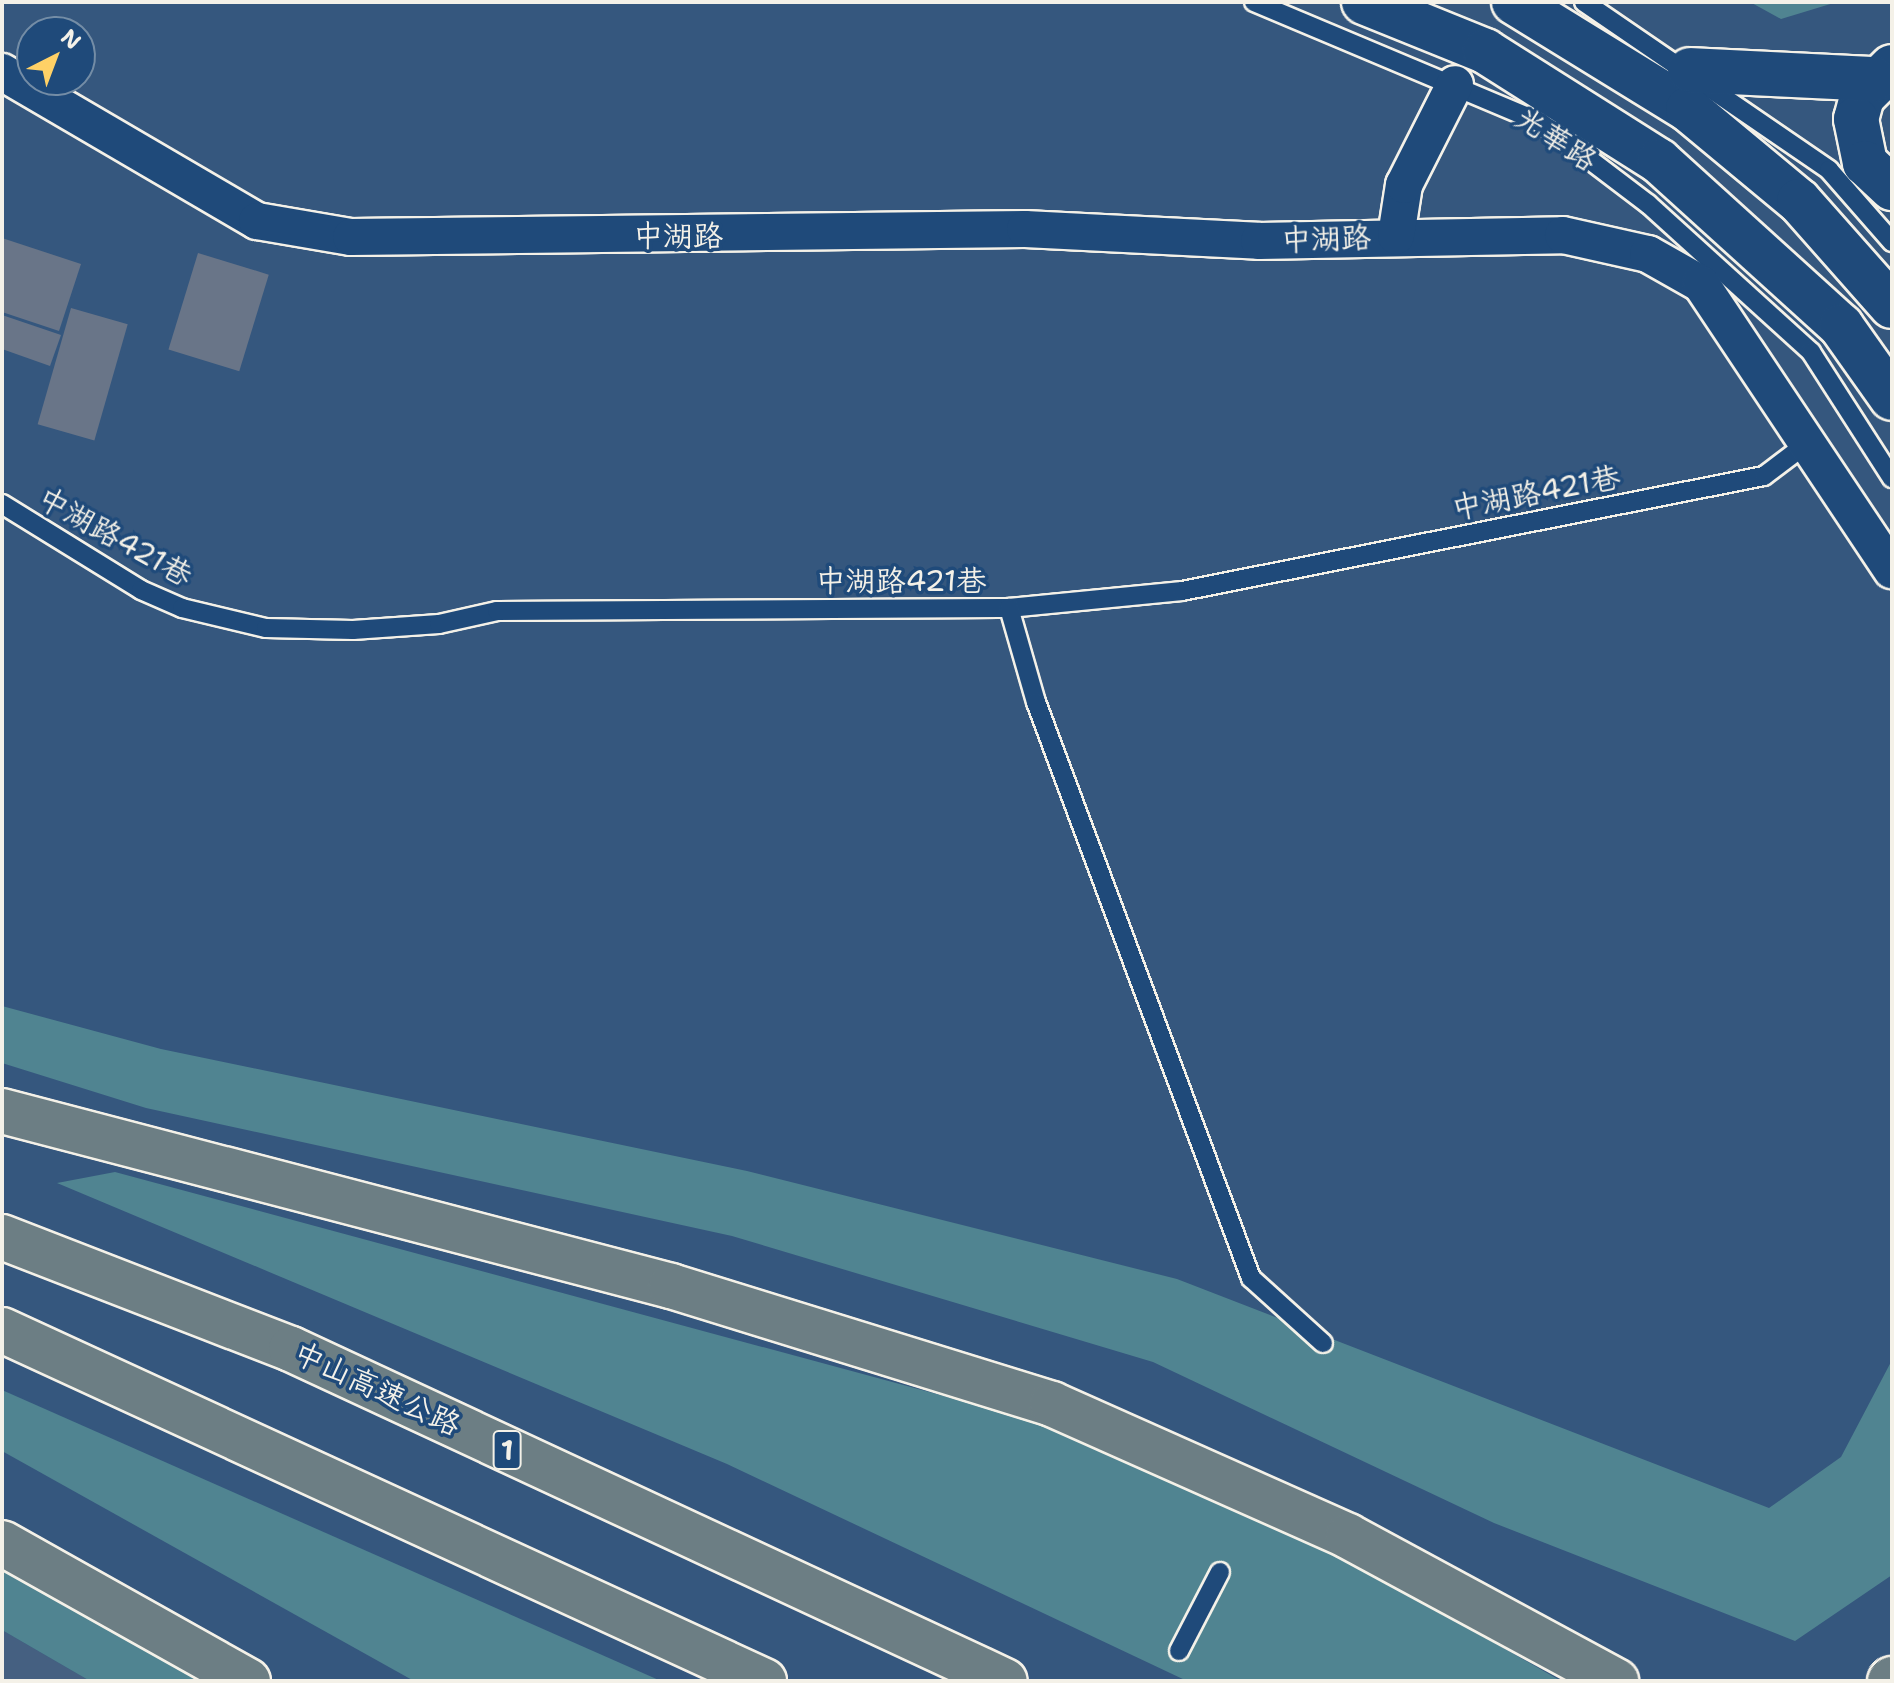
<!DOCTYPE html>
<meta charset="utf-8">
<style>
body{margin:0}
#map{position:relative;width:1894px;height:1683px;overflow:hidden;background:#35577e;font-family:"Shantell Sans","LXGW WenKai TC",sans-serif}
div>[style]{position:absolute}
.built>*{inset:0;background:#456081}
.green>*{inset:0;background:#508491}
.building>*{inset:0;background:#697588;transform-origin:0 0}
.roads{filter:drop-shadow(2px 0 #f4f1e8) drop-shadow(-2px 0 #f4f1e8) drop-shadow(0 2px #f4f1e8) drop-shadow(0 -2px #f4f1e8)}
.lane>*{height:18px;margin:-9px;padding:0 9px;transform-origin:9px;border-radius:9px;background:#1f4a7a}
.street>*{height:36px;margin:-18px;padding:0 18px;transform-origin:18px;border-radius:18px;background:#1f4a7a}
.secondary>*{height:44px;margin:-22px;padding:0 22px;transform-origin:22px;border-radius:22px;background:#1f4a7a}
.highway>*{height:44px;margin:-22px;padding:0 22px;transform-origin:22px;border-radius:22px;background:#6c7e84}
span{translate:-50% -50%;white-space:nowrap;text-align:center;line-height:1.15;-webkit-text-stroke:7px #1f4a7a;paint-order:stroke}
.shield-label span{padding:2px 6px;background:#1f4a7a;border:2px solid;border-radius:6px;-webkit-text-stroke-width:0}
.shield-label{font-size:28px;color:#f4f1e8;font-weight:700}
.street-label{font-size:30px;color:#f4f1e8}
.frame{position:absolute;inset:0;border:4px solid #f4f1e8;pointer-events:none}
.north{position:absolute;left:16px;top:16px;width:80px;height:80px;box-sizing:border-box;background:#1f4a7a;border:2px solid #748da6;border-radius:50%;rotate:42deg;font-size:22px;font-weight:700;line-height:32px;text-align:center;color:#f4f1e8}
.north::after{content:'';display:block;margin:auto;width:28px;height:36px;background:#ffd166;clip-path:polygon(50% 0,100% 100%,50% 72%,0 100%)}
</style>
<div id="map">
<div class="built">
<i style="clip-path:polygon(2px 1630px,90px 1681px,2px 1681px)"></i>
</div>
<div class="green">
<i style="clip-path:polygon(1750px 2px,1837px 2px,1781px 19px)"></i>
<i style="clip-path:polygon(2px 1006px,161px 1049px,747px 1171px,1177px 1279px,1769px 1508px,1841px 1457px,1892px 1360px,1892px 1575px,1795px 1641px,1494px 1523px,1153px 1362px,732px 1236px,146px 1108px,2px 1063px)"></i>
<i style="clip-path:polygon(115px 1172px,1029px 1419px,1364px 1568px,1561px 1681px,1187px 1681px,727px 1464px,57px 1183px)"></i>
<i style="clip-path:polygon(2px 1390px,661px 1681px,414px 1681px,2px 1451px)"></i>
<i style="clip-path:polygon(2px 1566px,209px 1681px,90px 1681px,2px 1630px)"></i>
</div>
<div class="building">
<i style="clip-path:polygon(2px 238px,81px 264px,59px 331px,2px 312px)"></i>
<i style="left:198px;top:253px;width:74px;height:101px;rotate:17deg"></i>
<i style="left:71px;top:308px;width:59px;height:121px;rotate:16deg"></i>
<i style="clip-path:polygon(2px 315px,61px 335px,50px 366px,2px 349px)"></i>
</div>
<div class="roads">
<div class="lane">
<i style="left:1254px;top:2px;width:310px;rotate:22.8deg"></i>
<i style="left:1540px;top:122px;width:136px;rotate:37.2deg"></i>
<i style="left:1648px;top:204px;width:220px;rotate:42.2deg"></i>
<i style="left:1811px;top:352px;width:150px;rotate:57.3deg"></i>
<i style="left:1584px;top:2px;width:297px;rotate:34.4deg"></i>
<i style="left:1829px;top:170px;width:96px;rotate:48.8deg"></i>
<i style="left:2px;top:504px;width:163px;rotate:31.7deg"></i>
<i style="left:141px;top:590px;width:45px;rotate:23.7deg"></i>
<i style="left:182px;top:608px;width:86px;rotate:13.4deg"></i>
<i style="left:266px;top:628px;width:87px;rotate:1.3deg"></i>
<i style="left:353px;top:630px;width:86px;rotate:-4deg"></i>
<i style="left:439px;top:624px;width:59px;rotate:-12.6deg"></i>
<i style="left:497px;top:611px;width:512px;rotate:-0.34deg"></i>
<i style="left:1009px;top:608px;width:174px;rotate:-5.6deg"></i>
<i style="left:1182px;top:591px;width:593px;rotate:-11.18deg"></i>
<i style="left:1764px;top:476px;width:56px;rotate:-37.1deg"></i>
<i style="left:1009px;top:608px;width:98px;rotate:74deg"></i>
<i style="left:1036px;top:702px;width:615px;rotate:69.53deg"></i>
<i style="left:1251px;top:1278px;width:97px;rotate:42.1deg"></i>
<i style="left:1179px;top:1651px;width:89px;rotate:-62.6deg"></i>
</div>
<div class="street">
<i style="left:2px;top:72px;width:295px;rotate:30.3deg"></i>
<i style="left:257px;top:221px;width:95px;rotate:9.7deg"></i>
<i style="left:351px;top:237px;width:674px;rotate:-0.68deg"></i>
<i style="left:1025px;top:229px;width:234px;rotate:2.9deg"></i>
<i style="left:1259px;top:241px;width:304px;rotate:-1.1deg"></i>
<i style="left:1563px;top:235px;width:87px;rotate:12.6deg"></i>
<i style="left:1648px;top:254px;width:61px;rotate:29.5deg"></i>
<i style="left:1701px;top:284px;width:344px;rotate:56.3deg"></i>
<i style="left:1396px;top:236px;width:52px;rotate:-81.1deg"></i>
<i style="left:1404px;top:185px;width:113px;rotate:-63.2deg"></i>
</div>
<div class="secondary">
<i style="left:1364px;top:2px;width:131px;rotate:22deg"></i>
<i style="left:1485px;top:51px;width:206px;rotate:32.3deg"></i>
<i style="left:1659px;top:161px;width:246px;rotate:42.2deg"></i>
<i style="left:1841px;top:326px;width:88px;rotate:54.7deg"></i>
<i style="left:1514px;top:2px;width:204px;rotate:31.6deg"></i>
<i style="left:1688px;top:109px;width:144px;rotate:39.7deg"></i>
<i style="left:1799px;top:201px;width:140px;rotate:48.5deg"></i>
<i style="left:1892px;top:67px;width:42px;rotate:135deg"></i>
<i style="left:1862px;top:97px;width:23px;rotate:105deg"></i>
<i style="left:1856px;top:119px;width:45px;rotate:78.4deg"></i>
<i style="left:1865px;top:163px;width:37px;rotate:43deg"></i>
<i style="left:1690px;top:70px;width:185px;rotate:2.8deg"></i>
</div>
<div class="highway">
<i style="left:2px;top:1111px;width:692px;rotate:14.66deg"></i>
<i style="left:671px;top:1286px;width:399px;rotate:17.2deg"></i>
<i style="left:1052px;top:1404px;width:324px;rotate:24deg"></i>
<i style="left:1348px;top:1536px;width:305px;rotate:28.4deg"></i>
<i style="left:2px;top:1237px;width:310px;rotate:21.2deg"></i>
<i style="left:291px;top:1349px;width:787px;rotate:24.94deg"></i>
<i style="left:2px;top:1330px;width:839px;rotate:24.73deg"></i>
<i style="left:2px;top:1543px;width:282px;rotate:29.3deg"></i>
<i style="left:1890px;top:1681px;width:3px;rotate:-45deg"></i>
</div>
</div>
<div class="shield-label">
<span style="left:507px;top:1450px">1</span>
</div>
<div class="street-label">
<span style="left:1556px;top:139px;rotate:33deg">光華路</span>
<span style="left:678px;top:236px">中湖路</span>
<span style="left:1326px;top:239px;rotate:-2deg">中湖路</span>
<span style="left:1536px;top:493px;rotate:-11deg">中湖路421巷</span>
<span style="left:115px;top:537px;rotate:29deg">中湖路421巷</span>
<span style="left:901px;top:581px">中湖路421巷</span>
<span style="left:377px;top:1389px;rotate:25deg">中山高速公路</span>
</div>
<div class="frame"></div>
<div class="north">N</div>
</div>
